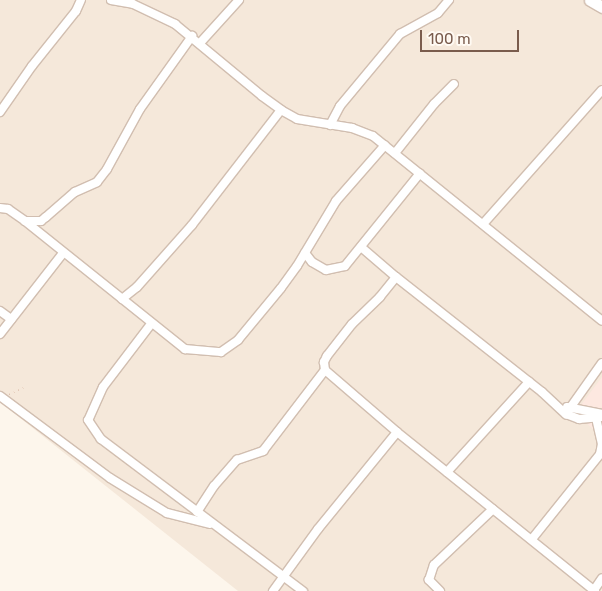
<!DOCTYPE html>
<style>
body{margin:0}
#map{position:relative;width:602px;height:591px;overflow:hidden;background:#fdf6ec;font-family:Rubik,sans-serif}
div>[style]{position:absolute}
.residential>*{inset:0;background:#f5e8da}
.commercial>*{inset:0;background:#fde8e0}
.path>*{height:1px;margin-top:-0.5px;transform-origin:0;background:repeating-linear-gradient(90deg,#d9b8a5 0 1px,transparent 0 5px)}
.roads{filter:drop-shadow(1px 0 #d1beb0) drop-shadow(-1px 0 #d1beb0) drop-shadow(0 1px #d1beb0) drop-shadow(0 -1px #d1beb0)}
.minor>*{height:8px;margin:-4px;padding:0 4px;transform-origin:4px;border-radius:4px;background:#fff}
.secondary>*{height:11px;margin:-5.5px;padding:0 5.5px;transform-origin:5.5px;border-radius:5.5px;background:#fff}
span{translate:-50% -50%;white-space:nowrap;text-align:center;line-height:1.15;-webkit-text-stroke:4px #fffaf3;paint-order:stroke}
.scale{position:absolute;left:420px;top:30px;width:99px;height:22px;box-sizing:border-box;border:2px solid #7a5c4d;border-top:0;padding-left:6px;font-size:15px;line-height:18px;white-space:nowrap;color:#7a5c4d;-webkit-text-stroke:4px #fffaf3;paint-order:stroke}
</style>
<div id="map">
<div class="residential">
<i style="clip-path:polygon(0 0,602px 0,602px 591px,238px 591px,0 402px)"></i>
</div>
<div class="commercial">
<i style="clip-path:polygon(602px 377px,602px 437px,575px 413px)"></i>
</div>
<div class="path">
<i style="left:9px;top:394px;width:19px;rotate:-25deg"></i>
</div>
<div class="roads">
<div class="minor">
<i style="left:111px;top:0;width:22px;rotate:10deg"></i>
<i style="left:133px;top:4px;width:47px;rotate:25.5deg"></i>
<i style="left:175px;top:24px;width:113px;rotate:39.6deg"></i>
<i style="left:262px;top:96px;width:24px;rotate:36deg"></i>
<i style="left:281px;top:110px;width:18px;rotate:29deg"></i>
<i style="left:297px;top:119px;width:56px;rotate:9.3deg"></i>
<i style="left:352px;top:128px;width:22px;rotate:21deg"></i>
<i style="left:373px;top:136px;width:294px;rotate:38.9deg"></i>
<i style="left:200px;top:43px;width:58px;rotate:-47.8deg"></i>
<i style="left:0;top:112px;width:56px;rotate:-55.2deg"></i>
<i style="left:32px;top:66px;width:70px;rotate:-51.3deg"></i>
<i style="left:76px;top:11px;width:12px;rotate:-66deg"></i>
<i style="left:330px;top:125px;width:21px;rotate:-62deg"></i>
<i style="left:340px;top:106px;width:94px;rotate:-50.2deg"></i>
<i style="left:400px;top:34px;width:43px;rotate:-28.9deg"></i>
<i style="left:438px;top:13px;width:17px;rotate:-50deg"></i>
<i style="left:395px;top:153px;width:63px;rotate:-51.5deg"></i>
<i style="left:434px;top:104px;width:28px;rotate:-45deg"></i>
<i style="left:0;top:208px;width:8px;rotate:7deg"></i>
<i style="left:8px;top:209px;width:21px;rotate:35deg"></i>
<i style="left:25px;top:221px;width:205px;rotate:38.7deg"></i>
<i style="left:185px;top:349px;width:36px;rotate:5deg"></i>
<i style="left:221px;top:352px;width:21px;rotate:-35deg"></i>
<i style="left:238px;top:340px;width:67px;rotate:-50.4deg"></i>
<i style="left:281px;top:288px;width:27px;rotate:-54deg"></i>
<i style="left:297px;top:266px;width:76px;rotate:-59deg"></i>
<i style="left:336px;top:201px;width:74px;rotate:-48.8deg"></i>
<i style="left:25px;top:221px;width:16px"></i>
<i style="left:41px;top:221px;width:6px;rotate:-39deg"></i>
<i style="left:46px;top:217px;width:38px;rotate:-41deg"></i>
<i style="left:75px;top:192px;width:24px;rotate:-24deg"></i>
<i style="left:97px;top:182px;width:16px;rotate:-52deg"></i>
<i style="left:107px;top:169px;width:68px;rotate:-61.2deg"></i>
<i style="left:140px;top:109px;width:90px;rotate:-54.5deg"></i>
<i style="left:483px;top:224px;width:179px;rotate:-48.4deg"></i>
<i style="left:361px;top:247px;width:46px;rotate:40.6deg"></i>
<i style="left:396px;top:277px;width:186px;rotate:38.2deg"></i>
<i style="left:542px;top:392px;width:33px;rotate:43deg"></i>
<i style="left:566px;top:414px;width:14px;rotate:21deg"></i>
<i style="left:579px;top:419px;width:23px;rotate:-5deg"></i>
<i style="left:305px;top:253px;width:11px;rotate:52deg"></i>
<i style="left:312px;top:262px;width:16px;rotate:30deg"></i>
<i style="left:326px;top:270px;width:19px;rotate:-12deg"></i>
<i style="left:345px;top:266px;width:119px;rotate:-51.1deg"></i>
<i style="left:396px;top:277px;width:26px;rotate:129deg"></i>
<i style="left:380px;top:297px;width:39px;rotate:136deg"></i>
<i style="left:352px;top:324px;width:41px;rotate:128deg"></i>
<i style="left:327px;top:356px;width:7px;rotate:117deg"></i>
<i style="left:324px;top:362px;width:8px;rotate:83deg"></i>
<i style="left:325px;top:370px;width:95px;rotate:40.7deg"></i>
<i style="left:397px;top:432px;width:254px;rotate:38.8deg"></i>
<i style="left:122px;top:299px;width:19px;rotate:-39deg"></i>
<i style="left:137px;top:287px;width:83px;rotate:-48.4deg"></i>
<i style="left:192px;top:225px;width:145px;rotate:-52.3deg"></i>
<i style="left:0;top:311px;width:14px;rotate:36deg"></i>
<i style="left:151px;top:324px;width:79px;rotate:127.3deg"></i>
<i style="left:103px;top:387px;width:36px;rotate:114deg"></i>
<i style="left:88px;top:420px;width:23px;rotate:56deg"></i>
<i style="left:101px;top:439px;width:253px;rotate:37deg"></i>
<i style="left:0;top:334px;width:103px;rotate:-52.1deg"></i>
<i style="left:0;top:396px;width:137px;rotate:36.7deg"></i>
<i style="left:110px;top:478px;width:67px;rotate:31.6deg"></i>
<i style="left:167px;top:513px;width:44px;rotate:14.3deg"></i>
<i style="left:567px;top:407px;width:36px;rotate:11deg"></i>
<i style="left:570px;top:408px;width:55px;rotate:-54.6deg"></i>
<i style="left:447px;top:472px;width:122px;rotate:-47.7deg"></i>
<i style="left:197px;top:512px;width:31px;rotate:-57deg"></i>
<i style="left:214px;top:486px;width:35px;rotate:-49deg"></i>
<i style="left:237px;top:460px;width:28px;rotate:-19deg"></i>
<i style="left:263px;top:451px;width:102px;rotate:-52.6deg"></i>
<i style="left:532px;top:539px;width:109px;rotate:-51.3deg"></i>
<i style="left:600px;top:454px;width:10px;rotate:-79deg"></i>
<i style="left:602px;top:444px;width:27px;rotate:-103deg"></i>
<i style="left:594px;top:590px;width:14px;rotate:-56deg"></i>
<i style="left:273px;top:591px;width:77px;rotate:-54deg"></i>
<i style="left:318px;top:529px;width:125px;rotate:-50.8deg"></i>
<i style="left:440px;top:591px;width:16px;rotate:-135deg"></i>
<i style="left:429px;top:580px;width:16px;rotate:-72deg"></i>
<i style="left:434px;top:565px;width:81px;rotate:-43.5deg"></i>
</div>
<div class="secondary">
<i style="left:590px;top:0;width:14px;rotate:30deg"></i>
</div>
</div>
<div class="scale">100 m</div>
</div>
